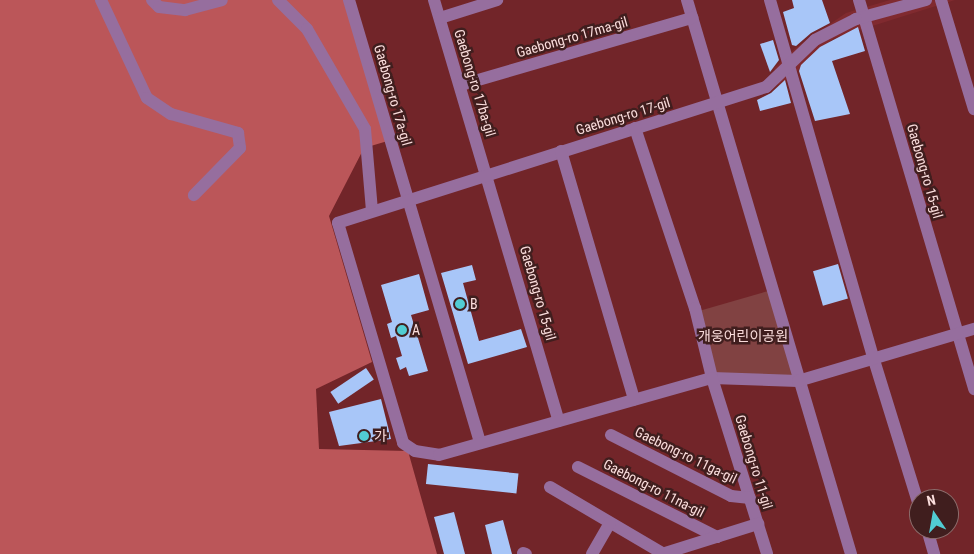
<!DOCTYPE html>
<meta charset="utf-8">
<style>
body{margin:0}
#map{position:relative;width:974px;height:554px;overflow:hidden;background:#722529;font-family:"Roboto Condensed","Noto Sans KR",sans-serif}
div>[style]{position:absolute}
.built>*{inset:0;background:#802a2f}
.green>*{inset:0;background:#814242}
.forest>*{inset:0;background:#bb5659}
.building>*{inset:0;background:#a8c6f8;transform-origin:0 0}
.minor>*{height:12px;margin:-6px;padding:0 6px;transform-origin:6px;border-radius:6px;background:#966e9e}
.dots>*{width:14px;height:14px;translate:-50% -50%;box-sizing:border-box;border:2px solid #401e1e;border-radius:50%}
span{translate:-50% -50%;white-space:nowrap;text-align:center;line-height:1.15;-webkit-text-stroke:5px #401e1e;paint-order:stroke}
.street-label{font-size:14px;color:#fbdedd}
.poi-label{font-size:14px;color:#fbdedd}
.left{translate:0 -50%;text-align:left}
.park-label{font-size:14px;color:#f8dbda}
.north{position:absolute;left:909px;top:489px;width:50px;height:50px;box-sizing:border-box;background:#401e1e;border:1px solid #8b6b6a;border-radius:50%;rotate:348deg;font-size:14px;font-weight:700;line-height:20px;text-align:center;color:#fbdedd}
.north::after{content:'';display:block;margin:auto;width:18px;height:22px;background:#51ccd3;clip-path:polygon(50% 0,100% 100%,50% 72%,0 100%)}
</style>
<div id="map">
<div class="built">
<i style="clip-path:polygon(890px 0,955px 0,834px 38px,779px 87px,774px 68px,797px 47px,846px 13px)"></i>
</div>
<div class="green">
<i style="clip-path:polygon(768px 291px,795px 378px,714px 373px,699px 311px)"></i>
</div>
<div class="forest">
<i style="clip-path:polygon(0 0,349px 0,391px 140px,364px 148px,329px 216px,372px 362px,316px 389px,319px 449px,408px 451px,437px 554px,0 554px)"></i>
</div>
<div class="building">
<i style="clip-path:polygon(792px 0,822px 0,830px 23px,811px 33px,796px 46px,792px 45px,783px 12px,794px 8px)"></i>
<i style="clip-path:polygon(858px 27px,865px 51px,832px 61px,850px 114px,815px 121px,799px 71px,801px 65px,820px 47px)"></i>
<i style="clip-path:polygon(773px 40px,779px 60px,770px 72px,760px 44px)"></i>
<i style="clip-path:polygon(785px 80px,791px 103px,760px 111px,757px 100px,771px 93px)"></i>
<i style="left:838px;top:264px;width:36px;height:26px;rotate:74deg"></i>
<i style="clip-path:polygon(472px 265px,476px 280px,463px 283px,479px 341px,521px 329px,527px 347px,468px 364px,441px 273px)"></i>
<i style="clip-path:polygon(419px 274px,429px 310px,411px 315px,428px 371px,409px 376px,406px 367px,400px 370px,396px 358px,402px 356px,396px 336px,391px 338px,387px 324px,392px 322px,381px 285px)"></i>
<i style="left:366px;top:368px;width:14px;height:43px;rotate:56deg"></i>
<i style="clip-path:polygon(381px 399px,391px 439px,339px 446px,329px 412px)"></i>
<i style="left:428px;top:464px;width:91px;height:20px;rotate:6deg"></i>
<i style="clip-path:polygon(454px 512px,465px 554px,444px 554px,434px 517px)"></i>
<i style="clip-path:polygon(503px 520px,512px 554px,492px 554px,485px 525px)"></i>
</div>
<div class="minor">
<i style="left:101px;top:0;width:108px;rotate:64.9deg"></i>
<i style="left:147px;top:98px;width:29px;rotate:34deg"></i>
<i style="left:171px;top:114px;width:70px;rotate:15.8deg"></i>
<i style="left:238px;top:133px;width:15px;rotate:82deg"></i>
<i style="left:240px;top:148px;width:66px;rotate:134.4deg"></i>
<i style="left:152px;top:0;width:10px;rotate:45deg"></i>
<i style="left:159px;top:7px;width:26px;rotate:7deg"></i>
<i style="left:185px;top:10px;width:38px;rotate:-15deg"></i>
<i style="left:278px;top:0;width:41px;rotate:45deg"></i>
<i style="left:307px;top:29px;width:116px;rotate:59.9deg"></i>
<i style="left:365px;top:129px;width:82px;rotate:85.1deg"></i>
<i style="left:349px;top:0;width:462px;rotate:73.5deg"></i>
<i style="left:434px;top:0;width:439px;rotate:73.5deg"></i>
<i style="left:687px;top:0;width:578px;rotate:73.51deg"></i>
<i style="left:770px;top:0;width:375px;rotate:73.9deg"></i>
<i style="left:874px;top:360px;width:152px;rotate:72.8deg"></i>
<i style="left:859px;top:0;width:406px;rotate:73.5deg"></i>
<i style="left:926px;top:0;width:73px;rotate:164.8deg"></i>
<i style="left:856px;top:19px;width:46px;rotate:152.9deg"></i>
<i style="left:815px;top:40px;width:68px;rotate:136.2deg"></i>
<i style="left:766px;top:87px;width:449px;rotate:162.4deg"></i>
<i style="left:338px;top:223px;width:229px;rotate:73.5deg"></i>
<i style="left:403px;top:443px;width:14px;rotate:34deg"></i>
<i style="left:415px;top:451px;width:24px;rotate:9deg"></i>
<i style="left:439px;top:455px;width:284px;rotate:-15.8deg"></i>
<i style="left:712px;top:378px;width:86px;rotate:2deg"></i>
<i style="left:798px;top:381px;width:184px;rotate:-16.5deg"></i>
<i style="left:941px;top:0;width:114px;rotate:73.2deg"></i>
<i style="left:440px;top:18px;width:60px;rotate:-17.5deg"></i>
<i style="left:461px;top:85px;width:241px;rotate:-16.2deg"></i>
<i style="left:635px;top:128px;width:190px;rotate:71.6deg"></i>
<i style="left:695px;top:308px;width:72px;rotate:76.3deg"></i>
<i style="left:712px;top:378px;width:184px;rotate:72.6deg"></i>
<i style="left:561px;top:151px;width:259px;rotate:73.6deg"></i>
<i style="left:611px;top:435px;width:135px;rotate:26.9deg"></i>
<i style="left:731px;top:496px;width:19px;rotate:6deg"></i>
<i style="left:578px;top:467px;width:156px;rotate:26.7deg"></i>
<i style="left:550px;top:487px;width:130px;rotate:30.5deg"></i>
<i style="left:927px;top:529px;width:26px;rotate:74deg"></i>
<i style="left:523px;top:553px;width:3px;rotate:18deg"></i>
<i style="left:592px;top:554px;width:36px;rotate:-60deg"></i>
<i style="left:662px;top:554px;width:101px;rotate:-17.4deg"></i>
</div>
<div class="dots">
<i style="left:460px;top:304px;background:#51ccd3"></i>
<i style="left:402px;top:330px;background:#51ccd3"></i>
<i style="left:364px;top:436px;background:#51ccd3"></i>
</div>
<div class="street-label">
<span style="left:572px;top:37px;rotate:-16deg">Gaebong-ro 17ma-gil</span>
<span style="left:475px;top:83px;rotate:73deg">Gaebong-ro 17ba-gil</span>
<span style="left:393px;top:95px;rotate:74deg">Gaebong-ro 17a-gil</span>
<span style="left:623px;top:116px;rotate:-17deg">Gaebong-ro 17-gil</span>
<span style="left:925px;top:171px;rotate:74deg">Gaebong-ro 15-gil</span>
<span style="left:538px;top:293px;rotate:74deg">Gaebong-ro 15-gil</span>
<span style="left:686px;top:455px;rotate:26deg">Gaebong-ro 11ga-gil</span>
<span style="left:754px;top:462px;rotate:73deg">Gaebong-ro 11-gil</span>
<span style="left:654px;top:488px;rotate:27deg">Gaebong-ro 11na-gil</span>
</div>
<div class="poi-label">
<span class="left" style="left:470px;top:304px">B</span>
<span class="left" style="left:412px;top:330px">A</span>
<span class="left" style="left:374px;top:436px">가</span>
</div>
<div class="park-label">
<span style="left:743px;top:336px">개웅어린이공원</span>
</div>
<div class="north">N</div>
</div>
